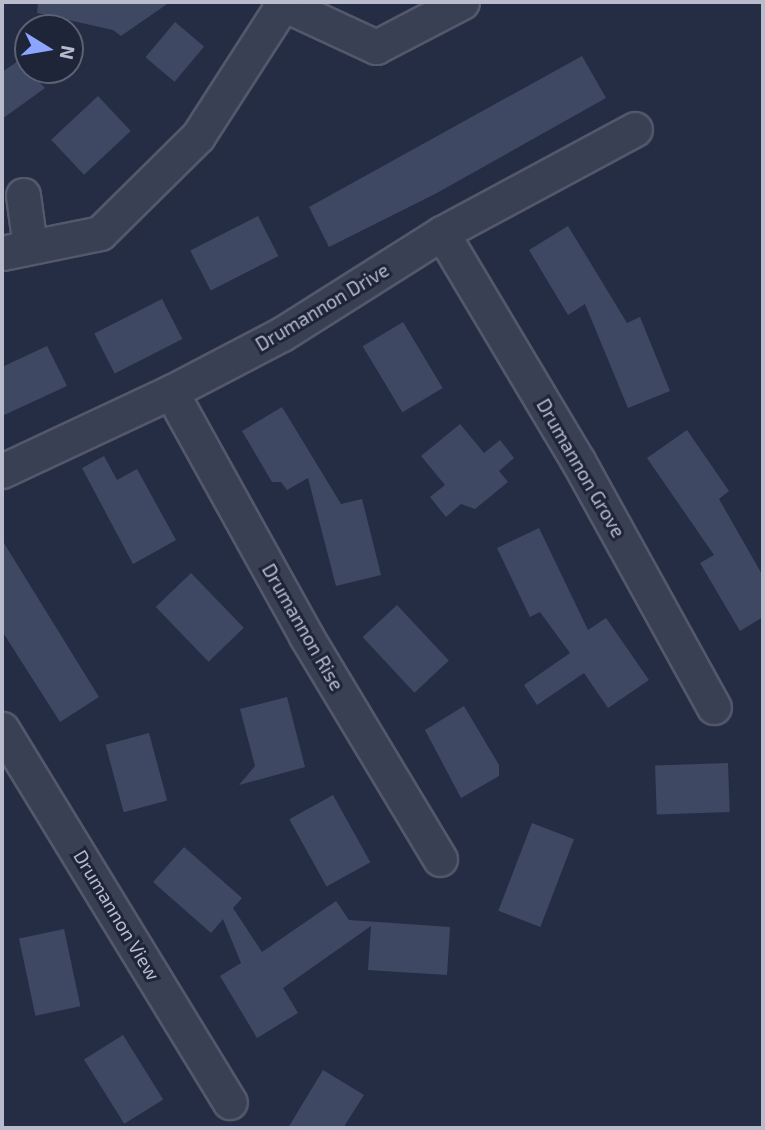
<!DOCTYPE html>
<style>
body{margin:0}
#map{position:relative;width:765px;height:1130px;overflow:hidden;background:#252d44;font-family:"Exo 2",sans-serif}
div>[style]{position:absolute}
.building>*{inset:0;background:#3f4862;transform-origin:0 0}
.roads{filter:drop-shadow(2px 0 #53586b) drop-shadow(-2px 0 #53586b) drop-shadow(0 2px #53586b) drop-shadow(0 -2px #53586b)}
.street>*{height:33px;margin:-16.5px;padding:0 16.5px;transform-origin:16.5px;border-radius:16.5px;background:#3a4054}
span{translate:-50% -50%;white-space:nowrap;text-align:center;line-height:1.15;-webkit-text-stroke:6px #1f2539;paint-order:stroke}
.street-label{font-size:19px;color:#b8bccd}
.frame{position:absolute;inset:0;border:4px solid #b8bccd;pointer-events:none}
.north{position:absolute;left:14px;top:14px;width:70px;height:70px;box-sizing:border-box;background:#1f2539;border:2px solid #5c6174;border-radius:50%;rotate:101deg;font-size:19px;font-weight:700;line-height:28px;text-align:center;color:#b8bccd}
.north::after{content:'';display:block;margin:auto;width:24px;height:32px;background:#8ca5fe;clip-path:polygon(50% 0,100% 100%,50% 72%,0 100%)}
</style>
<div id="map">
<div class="building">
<i style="clip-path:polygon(38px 2px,170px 2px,121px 36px,113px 30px,37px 13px)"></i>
<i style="left:175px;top:22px;width:38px;height:46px;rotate:40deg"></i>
<i style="clip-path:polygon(582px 56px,606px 98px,435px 194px,329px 247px,309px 207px)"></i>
<i style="clip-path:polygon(24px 57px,28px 70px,45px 88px,2px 119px,2px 72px)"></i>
<i style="left:98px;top:96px;width:48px;height:64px;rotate:47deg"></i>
<i style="left:258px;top:216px;width:45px;height:76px;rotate:63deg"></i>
<i style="clip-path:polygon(568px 226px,627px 323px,640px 317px,670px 391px,628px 408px,585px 304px,568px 315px,529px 250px)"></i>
<i style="left:162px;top:299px;width:45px;height:76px;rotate:63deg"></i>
<i style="left:403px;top:322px;width:77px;height:47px;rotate:59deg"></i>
<i style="clip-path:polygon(47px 346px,67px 386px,2px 416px,2px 367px)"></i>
<i style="clip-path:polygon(282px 407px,341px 504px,362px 499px,381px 575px,336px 586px,308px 478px,287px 490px,281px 482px,272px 482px,242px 431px)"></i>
<i style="clip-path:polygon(460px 424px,484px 453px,500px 440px,514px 458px,499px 471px,508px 482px,475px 509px,461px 504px,446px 517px,430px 497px,445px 485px,421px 456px)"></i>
<i style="clip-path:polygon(687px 430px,729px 491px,719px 499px,763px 576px,763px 617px,740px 631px,700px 563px,714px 555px,647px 458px)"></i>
<i style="clip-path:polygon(104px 456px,117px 480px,137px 469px,176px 540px,133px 564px,82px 468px)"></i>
<i style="clip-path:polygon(539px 528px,588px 630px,606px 618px,649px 680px,608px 708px,584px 673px,537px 705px,524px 685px,570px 653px,540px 612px,530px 617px,497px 548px)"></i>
<i style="clip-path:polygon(2px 540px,99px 697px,60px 722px,2px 631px)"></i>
<i style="left:191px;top:573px;width:76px;height:49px;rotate:46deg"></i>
<i style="left:397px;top:605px;width:76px;height:47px;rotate:47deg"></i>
<i style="clip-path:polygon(287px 697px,305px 767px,239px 785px,255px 766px,240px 709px)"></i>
<i style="clip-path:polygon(464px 706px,499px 765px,499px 776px,461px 798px,425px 730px)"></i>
<i style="left:149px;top:733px;width:70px;height:45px;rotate:75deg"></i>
<i style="left:728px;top:763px;width:49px;height:73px;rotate:88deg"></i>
<i style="left:333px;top:795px;width:77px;height:50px;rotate:61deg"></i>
<i style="left:532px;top:823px;width:45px;height:94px;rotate:21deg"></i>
<i style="clip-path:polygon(184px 847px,242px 898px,233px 908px,262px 952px,336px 901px,349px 920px,450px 927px,447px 975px,368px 970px,371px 926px,283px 988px,298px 1013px,257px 1038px,220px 976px,241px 963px,223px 919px,211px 933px,153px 882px)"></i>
<i style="left:64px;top:929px;width:79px;height:46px;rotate:78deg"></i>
<i style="left:123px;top:1035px;width:76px;height:46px;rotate:58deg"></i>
<i style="clip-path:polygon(323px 1070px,364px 1095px,343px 1128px,288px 1128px)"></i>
</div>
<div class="roads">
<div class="street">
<i style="left:279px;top:2px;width:107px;rotate:24.9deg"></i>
<i style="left:376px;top:47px;width:97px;rotate:-27.6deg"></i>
<i style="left:23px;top:195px;width:52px;rotate:82.3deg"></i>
<i style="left:442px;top:233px;width:265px;rotate:59.2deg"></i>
<i style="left:578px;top:461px;width:281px;rotate:61.1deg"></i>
<i style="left:2px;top:253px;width:100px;rotate:-11.5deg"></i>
<i style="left:100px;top:233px;width:138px;rotate:-44.7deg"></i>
<i style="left:198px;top:136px;width:157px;rotate:-57.2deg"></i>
<i style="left:171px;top:392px;width:279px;rotate:61deg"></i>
<i style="left:306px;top:636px;width:260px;rotate:59deg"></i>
<i style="left:2px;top:471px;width:187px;rotate:-25.1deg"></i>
<i style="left:171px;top:392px;width:125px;rotate:-27.6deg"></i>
<i style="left:282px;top:334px;width:189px;rotate:-32.3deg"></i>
<i style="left:442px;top:233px;width:219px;rotate:-28.3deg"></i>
<i style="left:2px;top:729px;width:437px;rotate:58.6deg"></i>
</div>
</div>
<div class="street-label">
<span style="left:322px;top:307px;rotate:-31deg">Drumannon Drive</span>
<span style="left:581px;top:468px;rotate:60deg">Drumannon Grove</span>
<span style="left:303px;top:627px;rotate:60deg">Drumannon Rise</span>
<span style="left:117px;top:915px;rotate:59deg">Drumannon View</span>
</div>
<div class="frame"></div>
<div class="north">N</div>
</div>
